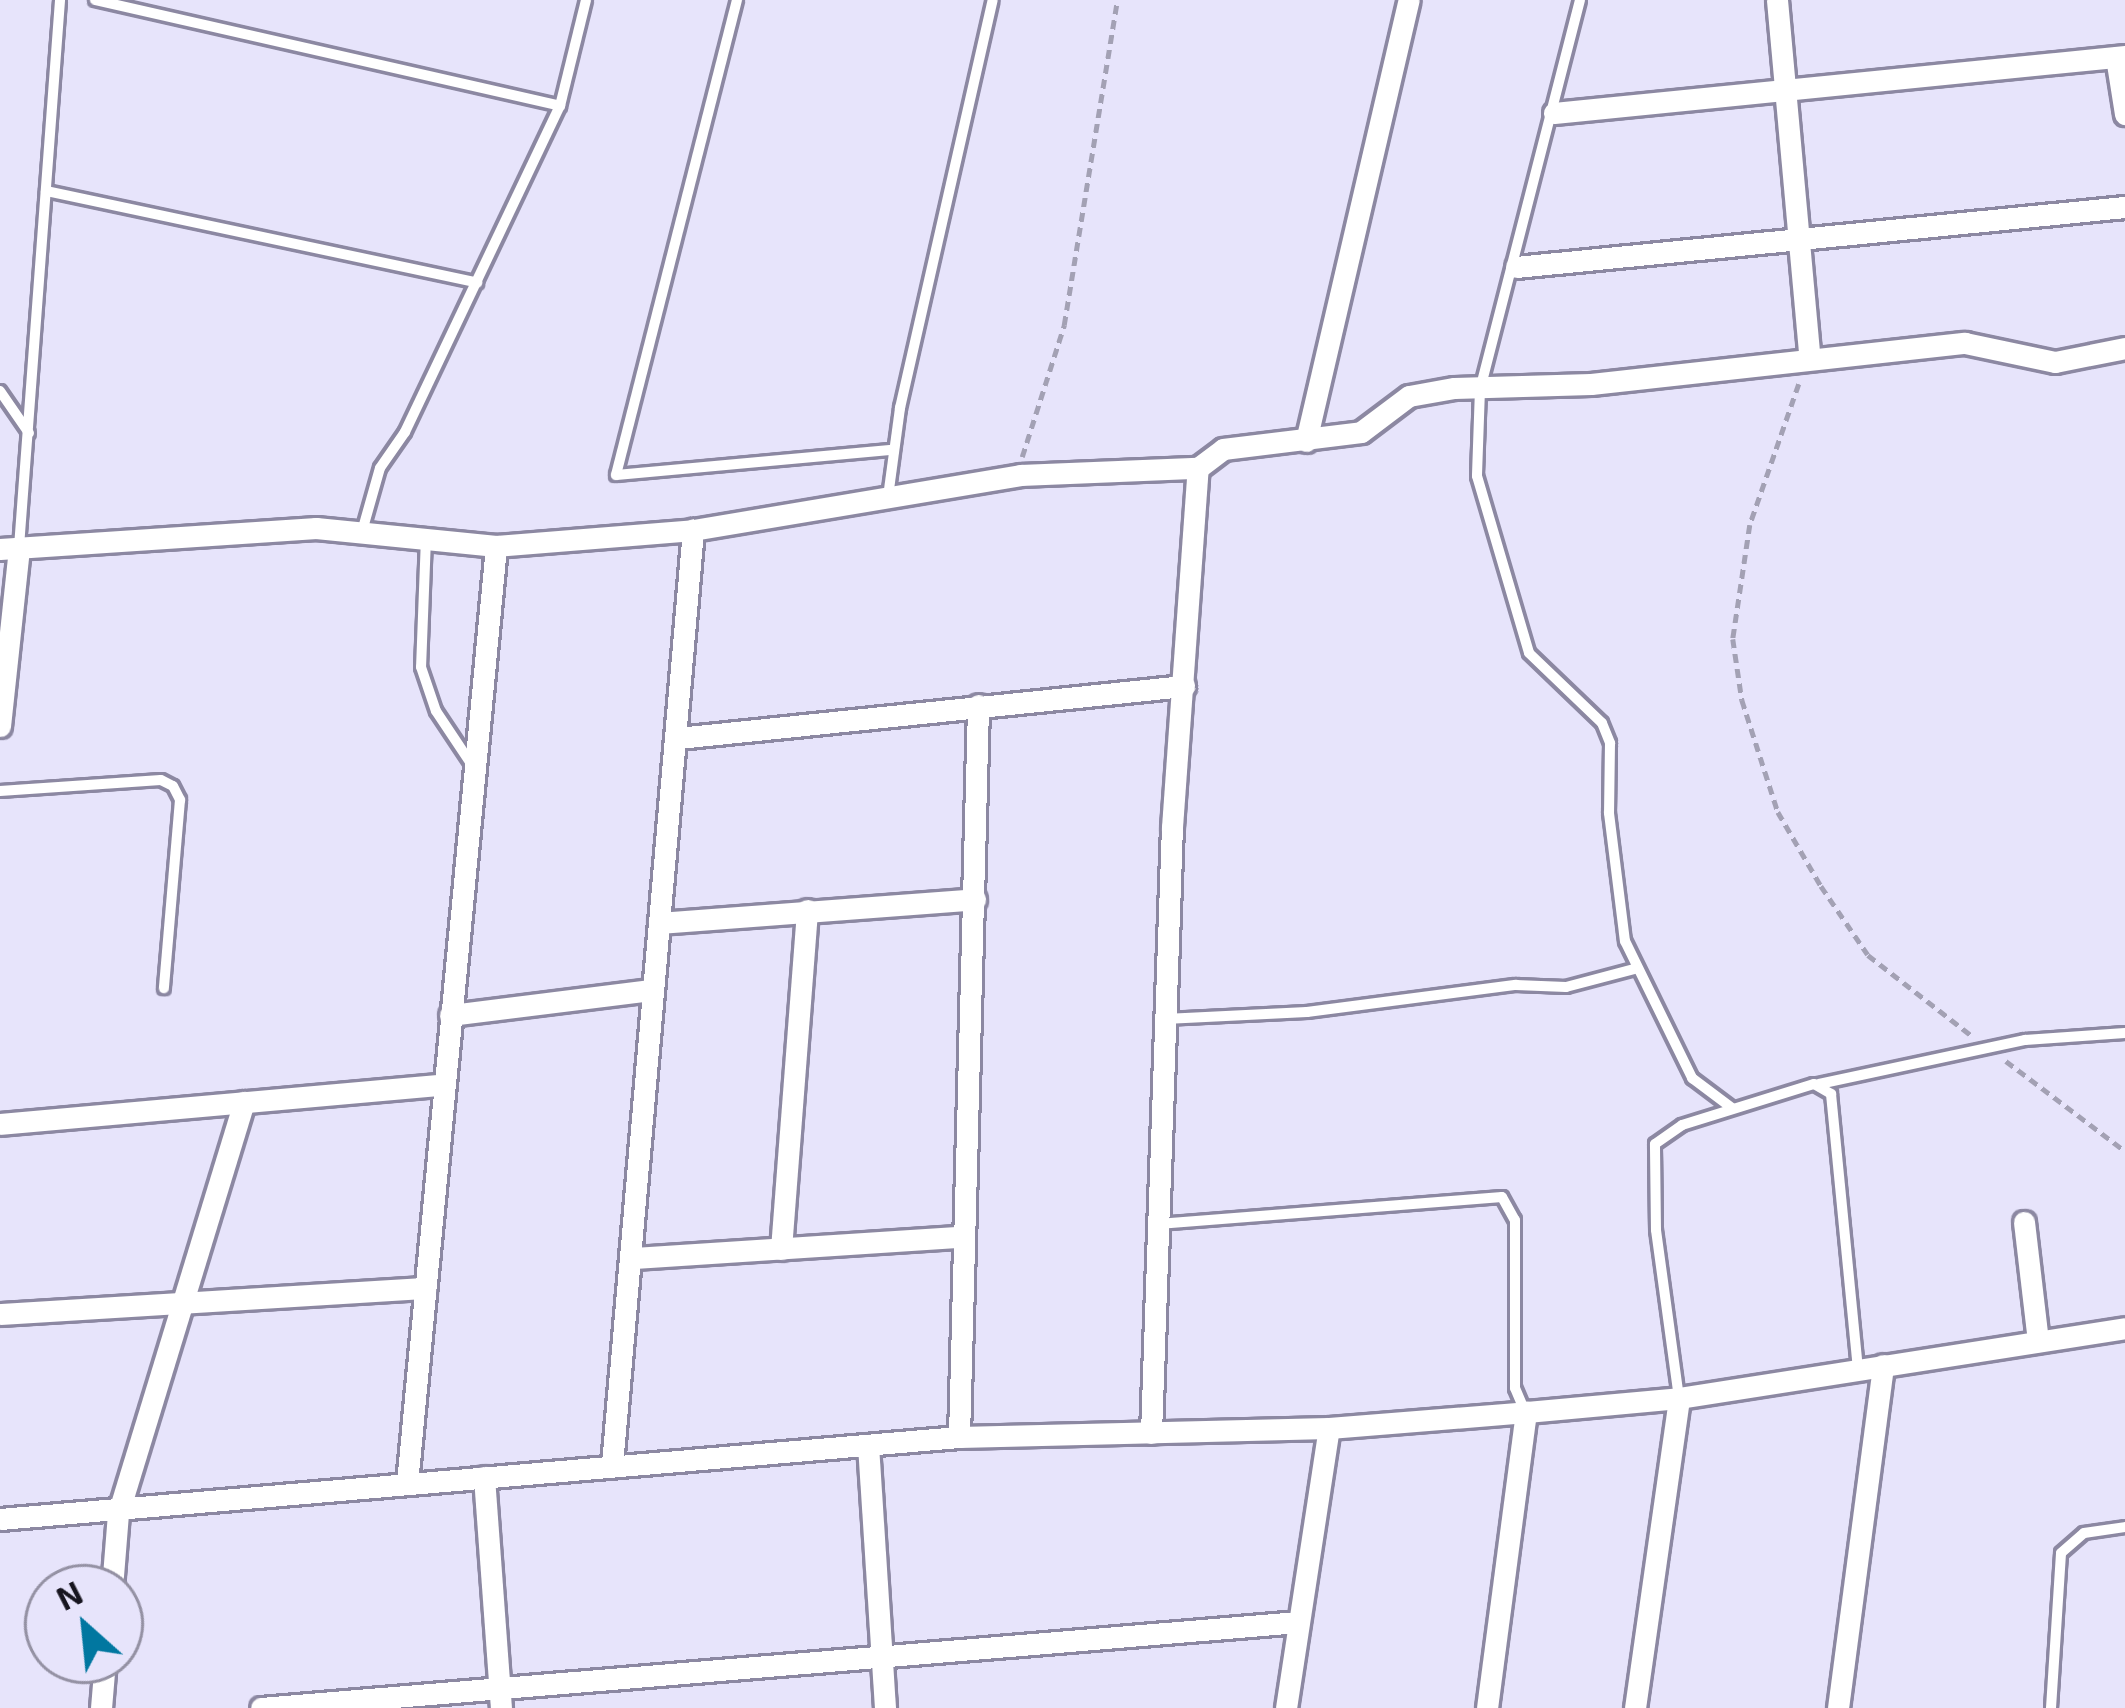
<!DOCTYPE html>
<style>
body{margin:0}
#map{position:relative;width:2125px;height:1708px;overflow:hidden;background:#e7e4fb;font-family:"Exo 2",sans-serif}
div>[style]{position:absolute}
.path>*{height:4.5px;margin-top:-2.25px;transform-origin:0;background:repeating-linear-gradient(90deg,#a3a1b4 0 9px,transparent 0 15px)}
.roads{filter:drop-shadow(3px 0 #8c88a2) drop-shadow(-3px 0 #8c88a2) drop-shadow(0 3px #8c88a2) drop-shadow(0 -3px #8c88a2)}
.service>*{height:10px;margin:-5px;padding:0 5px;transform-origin:5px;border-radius:5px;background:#fff}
.minor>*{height:21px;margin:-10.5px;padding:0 10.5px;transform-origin:10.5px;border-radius:10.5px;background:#fff}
span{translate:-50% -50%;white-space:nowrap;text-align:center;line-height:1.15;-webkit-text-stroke:10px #e7e4fb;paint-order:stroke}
.north{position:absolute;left:24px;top:1564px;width:120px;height:120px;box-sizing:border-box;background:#e7e4fb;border:3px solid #9491a3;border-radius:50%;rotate:333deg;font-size:33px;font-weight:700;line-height:48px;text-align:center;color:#17151f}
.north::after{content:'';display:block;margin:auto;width:42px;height:54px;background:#0177a0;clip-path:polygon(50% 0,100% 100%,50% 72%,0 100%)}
</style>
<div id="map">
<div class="path">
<i style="left:1799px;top:384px;width:149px;rotate:109.2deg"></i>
<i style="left:1750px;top:525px;width:115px;rotate:98.5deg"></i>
<i style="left:1733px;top:639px;width:62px;rotate:81.6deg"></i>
<i style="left:1742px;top:700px;width:118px;rotate:72.2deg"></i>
<i style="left:1778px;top:812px;width:86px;rotate:59.8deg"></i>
<i style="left:1821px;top:886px;width:83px;rotate:55.7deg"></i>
<i style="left:1868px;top:955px;width:132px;rotate:37.9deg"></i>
<i style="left:1022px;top:457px;width:139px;rotate:-72.3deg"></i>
<i style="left:1064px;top:325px;width:329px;rotate:-80.7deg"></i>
<i style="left:2006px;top:1061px;width:149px;rotate:37.1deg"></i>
</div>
<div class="roads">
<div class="service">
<i style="left:95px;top:0;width:477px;rotate:12.8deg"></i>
<i style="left:737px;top:0;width:490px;rotate:104.3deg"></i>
<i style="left:616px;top:475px;width:278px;rotate:-5.2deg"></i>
<i style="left:1580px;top:0;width:402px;rotate:104.4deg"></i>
<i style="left:1480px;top:389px;width:87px;rotate:92deg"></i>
<i style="left:1477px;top:476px;width:184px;rotate:73.6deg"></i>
<i style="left:1529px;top:653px;width:101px;rotate:43.8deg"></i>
<i style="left:1602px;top:723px;width:22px;rotate:68deg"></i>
<i style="left:1610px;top:743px;width:70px;rotate:90.8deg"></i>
<i style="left:1609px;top:813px;width:129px;rotate:82.9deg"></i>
<i style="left:1625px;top:941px;width:153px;rotate:63.9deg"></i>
<i style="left:1692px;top:1078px;width:50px;rotate:36.9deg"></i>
<i style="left:46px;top:191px;width:441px;rotate:12deg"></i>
<i style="left:0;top:391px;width:51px;rotate:55.4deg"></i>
<i style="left:888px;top:497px;width:90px;rotate:-82.3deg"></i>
<i style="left:900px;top:408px;width:418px;rotate:-77.2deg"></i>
<i style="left:363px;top:528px;width:62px;rotate:-74.2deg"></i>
<i style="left:380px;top:468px;width:44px;rotate:-55.2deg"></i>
<i style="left:405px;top:432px;width:361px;rotate:-64.6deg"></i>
<i style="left:560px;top:106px;width:109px;rotate:-76.2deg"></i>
<i style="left:426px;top:538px;width:129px;rotate:92.2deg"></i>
<i style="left:421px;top:667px;width:46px;rotate:71.2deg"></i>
<i style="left:436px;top:711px;width:69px;rotate:56.3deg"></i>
<i style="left:19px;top:547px;width:549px;rotate:-85.71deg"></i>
<i style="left:0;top:791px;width:161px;rotate:-3.9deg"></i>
<i style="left:161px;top:780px;width:13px;rotate:27deg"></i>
<i style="left:173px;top:786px;width:16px;rotate:63deg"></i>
<i style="left:180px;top:800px;width:189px;rotate:94.9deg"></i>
<i style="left:1165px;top:1019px;width:142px;rotate:-2.8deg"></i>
<i style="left:1307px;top:1012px;width:211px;rotate:-7.4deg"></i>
<i style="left:1516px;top:985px;width:50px;rotate:2.3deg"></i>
<i style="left:1566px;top:987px;width:74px;rotate:-14.8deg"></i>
<i style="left:1819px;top:1084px;width:211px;rotate:-12.1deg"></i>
<i style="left:2025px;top:1040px;width:100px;rotate:-4deg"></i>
<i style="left:1158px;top:1224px;width:345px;rotate:-4.5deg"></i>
<i style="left:1502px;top:1197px;width:26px;rotate:61deg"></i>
<i style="left:1515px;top:1220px;width:168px;rotate:90deg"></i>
<i style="left:1515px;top:1388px;width:25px;rotate:67deg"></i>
<i style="left:1679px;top:1398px;width:170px;rotate:-97.8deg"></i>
<i style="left:1656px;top:1230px;width:86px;rotate:-90.7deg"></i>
<i style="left:1655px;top:1144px;width:33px;rotate:-35deg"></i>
<i style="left:1682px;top:1125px;width:138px;rotate:-17.3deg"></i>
<i style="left:1814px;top:1084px;width:20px;rotate:30deg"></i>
<i style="left:1831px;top:1094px;width:276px;rotate:84.4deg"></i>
<i style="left:2051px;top:1708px;width:155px;rotate:-86.3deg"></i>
<i style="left:2061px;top:1553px;width:30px;rotate:-41deg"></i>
<i style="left:2084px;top:1533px;width:41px;rotate:-8.3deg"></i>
</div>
<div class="minor">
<i style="left:1777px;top:0;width:356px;rotate:84.8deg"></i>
<i style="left:2116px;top:57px;width:58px;rotate:81deg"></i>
<i style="left:1554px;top:113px;width:574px;rotate:-5.7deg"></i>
<i style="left:1516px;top:267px;width:612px;rotate:-5.63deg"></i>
<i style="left:1306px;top:441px;width:453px;rotate:-76.9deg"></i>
<i style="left:0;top:549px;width:317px;rotate:-3.8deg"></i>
<i style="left:316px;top:528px;width:181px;rotate:5.7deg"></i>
<i style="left:496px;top:546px;width:198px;rotate:-4.6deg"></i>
<i style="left:693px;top:530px;width:332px;rotate:-9.5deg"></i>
<i style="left:1020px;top:475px;width:178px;rotate:-2.3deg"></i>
<i style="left:1198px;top:468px;width:31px;rotate:-37deg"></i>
<i style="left:1223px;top:449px;width:139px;rotate:-7deg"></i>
<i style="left:1361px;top:432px;width:60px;rotate:-36.9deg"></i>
<i style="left:1409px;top:396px;width:46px;rotate:-10.1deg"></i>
<i style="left:1454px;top:388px;width:137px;rotate:-1.7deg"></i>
<i style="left:1591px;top:384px;width:376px;rotate:-6.3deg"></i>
<i style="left:1965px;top:343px;width:92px;rotate:11.9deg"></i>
<i style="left:2055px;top:362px;width:71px;rotate:-11.3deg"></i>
<i style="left:0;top:726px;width:180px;rotate:-83.9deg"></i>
<i style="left:678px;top:738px;width:509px;rotate:-5.87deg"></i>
<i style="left:659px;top:923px;width:317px;rotate:-4.3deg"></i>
<i style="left:450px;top:1015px;width:204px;rotate:-7.1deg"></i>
<i style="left:0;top:1124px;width:446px;rotate:-5.1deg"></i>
<i style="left:2024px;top:1222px;width:120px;rotate:83.3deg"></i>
<i style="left:781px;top:1249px;width:340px;rotate:-85.6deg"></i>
<i style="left:633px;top:1258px;width:329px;rotate:-3.7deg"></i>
<i style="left:0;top:1314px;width:426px;rotate:-3.5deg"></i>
<i style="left:1151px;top:1433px;width:606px;rotate:-88.02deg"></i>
<i style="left:1172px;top:827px;width:360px;rotate:-85.9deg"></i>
<i style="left:959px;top:1437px;width:732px;rotate:-88.51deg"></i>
<i style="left:868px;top:1445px;width:264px;rotate:86.3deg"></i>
<i style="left:612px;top:1465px;width:939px;rotate:-85.05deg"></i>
<i style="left:484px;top:1477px;width:232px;rotate:85.8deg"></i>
<i style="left:407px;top:1483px;width:941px;rotate:-84.57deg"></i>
<i style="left:0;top:1519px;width:962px;rotate:-4.89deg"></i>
<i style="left:959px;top:1437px;width:370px;rotate:-1.4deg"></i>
<i style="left:1329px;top:1428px;width:198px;rotate:-4.6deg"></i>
<i style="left:1526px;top:1412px;width:154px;rotate:-5.2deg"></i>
<i style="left:1679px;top:1398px;width:451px;rotate:-8.9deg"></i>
<i style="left:112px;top:1588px;width:74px;rotate:-85.4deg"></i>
<i style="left:118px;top:1514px;width:431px;rotate:-73deg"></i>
<i style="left:101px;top:1708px;width:48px;rotate:-85.2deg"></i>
<i style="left:261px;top:1708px;width:1041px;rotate:-4.74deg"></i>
<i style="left:1286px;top:1708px;width:283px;rotate:-81.3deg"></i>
<i style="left:1487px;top:1708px;width:299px;rotate:-82.5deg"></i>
<i style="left:1635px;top:1708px;width:313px;rotate:-81.9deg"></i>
<i style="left:1838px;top:1708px;width:346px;rotate:-82.5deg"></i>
</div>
</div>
<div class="north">N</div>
</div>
